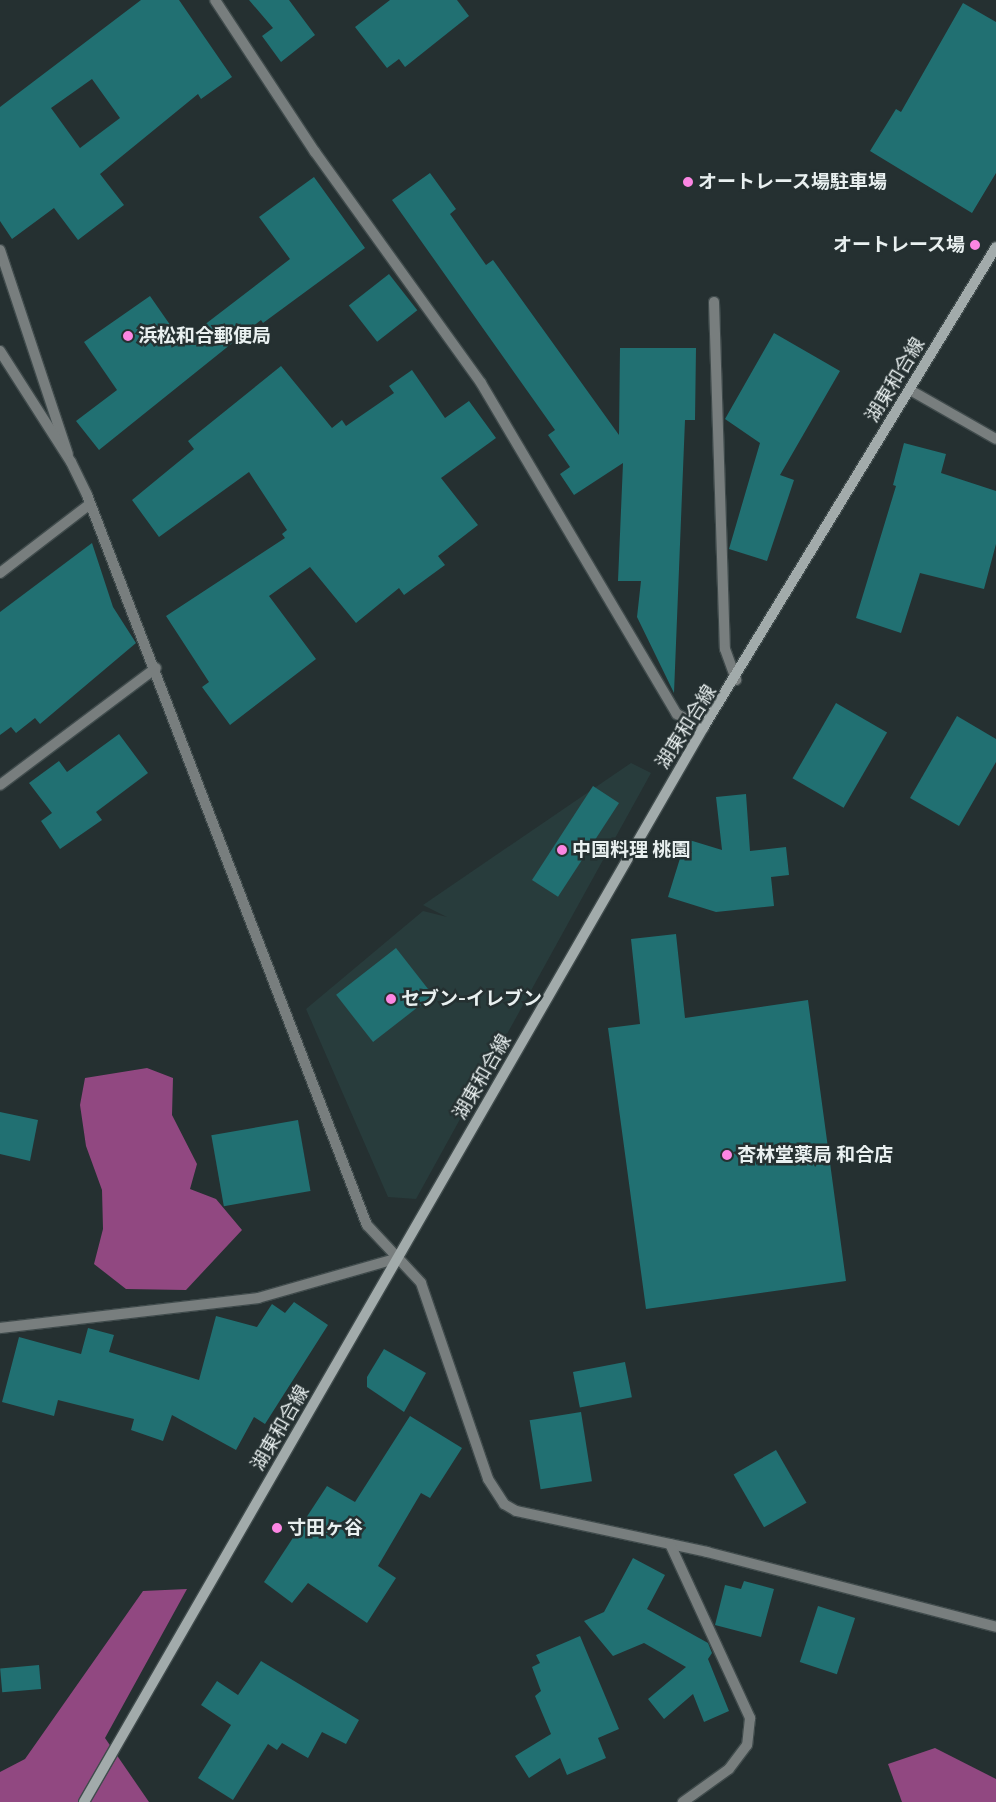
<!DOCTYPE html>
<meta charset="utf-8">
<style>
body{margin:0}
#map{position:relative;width:996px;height:1802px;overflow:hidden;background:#253031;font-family:Cabin,"Noto Sans JP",sans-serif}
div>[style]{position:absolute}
.built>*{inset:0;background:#283c3c}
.forest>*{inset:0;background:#914881}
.building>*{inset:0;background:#217072;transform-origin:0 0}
.roads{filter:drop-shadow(1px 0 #404b4c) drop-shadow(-1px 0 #404b4c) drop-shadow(0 1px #404b4c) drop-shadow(0 -1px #404b4c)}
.service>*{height:10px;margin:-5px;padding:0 5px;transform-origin:5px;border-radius:5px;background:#787e7e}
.minor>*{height:10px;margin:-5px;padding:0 5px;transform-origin:5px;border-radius:5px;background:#787e7e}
.tertiary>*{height:10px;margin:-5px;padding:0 5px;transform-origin:5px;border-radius:5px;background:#787e7e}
.secondary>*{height:10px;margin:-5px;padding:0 5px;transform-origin:5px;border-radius:5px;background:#a2abab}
.dots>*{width:14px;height:14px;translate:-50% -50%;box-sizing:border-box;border:2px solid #253031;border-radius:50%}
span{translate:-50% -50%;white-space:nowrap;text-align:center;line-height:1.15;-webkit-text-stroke:5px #253031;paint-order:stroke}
.poi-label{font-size:19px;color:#e9f0f0;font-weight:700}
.left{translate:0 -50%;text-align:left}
.right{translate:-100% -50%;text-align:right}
.street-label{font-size:19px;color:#e9f0f0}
</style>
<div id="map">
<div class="built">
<i style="clip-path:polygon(631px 763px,651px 773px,416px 1199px,388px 1197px,306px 1009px,423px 911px,447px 917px,423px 905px)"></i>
</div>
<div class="forest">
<i style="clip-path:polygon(147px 1068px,173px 1078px,172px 1115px,197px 1164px,190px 1189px,216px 1199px,242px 1230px,186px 1290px,126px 1289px,94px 1264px,103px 1229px,102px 1190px,86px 1146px,80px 1105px,85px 1078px)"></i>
<i style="clip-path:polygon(187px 1589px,105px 1738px,149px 1802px,0 1802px,0 1772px,25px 1759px,143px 1591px)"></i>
<i style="clip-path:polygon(935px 1748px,996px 1779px,996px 1802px,902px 1802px,888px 1764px)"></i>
</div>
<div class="building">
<i style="clip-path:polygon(evenodd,141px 0,179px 0,232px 77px,201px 99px,198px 94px,100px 174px,124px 205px,78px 240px,54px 208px,12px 239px,0 221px,0 107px,141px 0,92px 79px,120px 118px,80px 148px,51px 108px,92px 79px)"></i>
<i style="clip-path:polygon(249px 0,289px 0,315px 35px,281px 62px,262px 36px,273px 28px)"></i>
<i style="clip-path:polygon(390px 0,457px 0,469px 16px,405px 67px,399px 59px,387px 68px,355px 27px)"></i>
<i style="clip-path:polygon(963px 3px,996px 22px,996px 173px,972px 213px,870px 151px,896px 109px,901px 112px)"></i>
<i style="clip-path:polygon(430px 173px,456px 209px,450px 214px,486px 265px,493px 260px,619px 435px,620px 348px,696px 348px,695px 420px,685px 420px,674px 693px,637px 617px,641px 581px,618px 581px,623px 463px,574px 495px,560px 474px,570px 467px,548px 435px,555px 430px,392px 200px)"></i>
<i style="clip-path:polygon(314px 177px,365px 248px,263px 323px,261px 320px,99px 450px,76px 421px,117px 390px,84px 342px,150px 296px,182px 342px,290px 259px,259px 217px)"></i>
<i style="left:389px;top:274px;width:46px;height:51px;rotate:52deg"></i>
<i style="clip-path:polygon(774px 333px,840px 371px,780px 475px,794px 480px,767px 561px,729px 549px,760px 443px,725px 419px)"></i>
<i style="clip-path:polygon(281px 366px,332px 428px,342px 420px,346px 426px,394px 393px,389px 386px,412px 370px,445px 418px,469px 401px,496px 438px,441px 478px,478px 525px,438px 556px,445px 565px,404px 595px,399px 588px,356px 623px,310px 567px,269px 596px,316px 659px,230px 725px,202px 687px,209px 682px,166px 616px,285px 538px,282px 534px,287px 530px,249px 472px,159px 537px,132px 500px,194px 449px,188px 441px)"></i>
<i style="clip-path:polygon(904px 443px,946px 454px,941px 473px,996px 491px,996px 544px,984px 589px,920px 573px,901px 633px,856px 618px,896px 486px,893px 485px)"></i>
<i style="clip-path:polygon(92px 543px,113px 607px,136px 643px,40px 724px,35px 718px,16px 733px,11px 727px,0 735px,0 612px)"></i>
<i style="left:836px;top:703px;width:59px;height:87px;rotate:30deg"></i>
<i style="clip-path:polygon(957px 716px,996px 739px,996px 762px,959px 826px,910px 798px)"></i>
<i style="clip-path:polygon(119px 734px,148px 773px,96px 812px,102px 820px,60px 849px,41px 821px,52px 813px,29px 783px,59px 761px,67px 772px)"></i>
<i style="left:593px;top:786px;width:31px;height:112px;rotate:33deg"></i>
<i style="clip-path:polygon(746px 794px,750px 851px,786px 847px,789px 875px,771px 877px,774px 906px,716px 912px,668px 897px,686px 839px,722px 850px,716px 797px)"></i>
<i style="clip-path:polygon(676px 934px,685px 1018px,808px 1000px,846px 1281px,646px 1309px,608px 1028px,640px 1024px,631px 939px)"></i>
<i style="left:396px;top:948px;width:60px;height:76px;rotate:52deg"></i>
<i style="clip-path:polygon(0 1112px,38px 1120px,30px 1161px,0 1154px)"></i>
<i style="left:298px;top:1120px;width:72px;height:88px;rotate:80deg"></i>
<i style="clip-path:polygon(294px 1302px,328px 1325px,265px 1424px,254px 1417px,236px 1450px,172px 1415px,163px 1441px,131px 1430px,134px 1419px,58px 1400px,54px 1416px,2px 1402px,19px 1337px,81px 1354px,88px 1328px,114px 1335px,109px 1352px,199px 1380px,216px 1316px,257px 1327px,272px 1304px,285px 1313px)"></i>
<i style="clip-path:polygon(384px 1349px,426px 1373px,404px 1412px,367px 1387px,367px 1377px)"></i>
<i style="left:625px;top:1362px;width:36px;height:53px;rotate:79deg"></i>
<i style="left:581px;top:1412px;width:70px;height:52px;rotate:81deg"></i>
<i style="clip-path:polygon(410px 1416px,462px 1448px,430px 1498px,421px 1493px,378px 1566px,396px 1578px,367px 1623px,308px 1583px,292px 1603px,264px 1582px,327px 1486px,355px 1502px)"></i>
<i style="left:776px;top:1450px;width:61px;height:49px;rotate:60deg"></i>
<i style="clip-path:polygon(633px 1558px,665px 1575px,647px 1609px,708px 1643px,712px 1653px,708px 1659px,729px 1711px,704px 1722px,693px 1694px,664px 1719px,648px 1699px,686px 1667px,644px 1643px,613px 1656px,584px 1621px,604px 1612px)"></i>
<i style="clip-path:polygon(744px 1581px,774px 1589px,761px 1637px,715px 1625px,725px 1585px,741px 1589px)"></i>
<i style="left:818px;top:1606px;width:39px;height:59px;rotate:18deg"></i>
<i style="clip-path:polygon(580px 1636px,619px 1729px,598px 1738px,606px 1758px,567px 1775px,560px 1758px,529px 1778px,515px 1756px,551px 1734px,535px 1696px,541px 1691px,532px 1667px,540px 1663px,536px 1655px)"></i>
<i style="clip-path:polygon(261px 1661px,359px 1720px,346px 1744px,322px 1732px,308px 1758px,282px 1743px,277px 1750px,268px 1744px,233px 1800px,198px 1778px,231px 1725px,201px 1705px,217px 1681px,238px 1695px)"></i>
<i style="left:39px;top:1665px;width:24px;height:39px;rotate:85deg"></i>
</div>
<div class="roads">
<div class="service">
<i style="left:910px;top:390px;width:99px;rotate:29.7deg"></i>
<i style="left:0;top:573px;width:113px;rotate:-37.5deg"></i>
<i style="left:0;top:785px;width:195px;rotate:-36.9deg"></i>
</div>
<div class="minor">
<i style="left:215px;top:0;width:182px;rotate:56.7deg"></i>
<i style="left:315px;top:152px;width:284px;rotate:54.3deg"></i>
<i style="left:481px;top:383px;width:385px;rotate:59.4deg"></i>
<i style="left:677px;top:714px;width:30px;rotate:28deg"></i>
<i style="left:0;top:250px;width:215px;rotate:71.6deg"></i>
<i style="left:714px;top:302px;width:347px;rotate:88.2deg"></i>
<i style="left:725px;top:649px;width:33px;rotate:70deg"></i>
<i style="left:0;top:1328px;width:260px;rotate:-6.6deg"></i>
<i style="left:258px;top:1298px;width:146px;rotate:-15.9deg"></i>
<i style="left:398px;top:1258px;width:34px;rotate:47deg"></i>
<i style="left:421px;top:1283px;width:207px;rotate:71.1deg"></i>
<i style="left:488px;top:1479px;width:30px;rotate:57deg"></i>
<i style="left:504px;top:1504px;width:14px;rotate:30deg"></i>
<i style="left:516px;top:1511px;width:195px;rotate:12.1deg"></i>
<i style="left:707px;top:1552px;width:299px;rotate:14.5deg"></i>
<i style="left:670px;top:1544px;width:192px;rotate:65.3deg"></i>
<i style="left:750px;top:1718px;width:27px;rotate:96deg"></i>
<i style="left:747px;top:1745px;width:30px;rotate:127deg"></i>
<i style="left:729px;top:1769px;width:57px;rotate:144.3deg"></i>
</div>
<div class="tertiary">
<i style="left:0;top:351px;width:132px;rotate:57.4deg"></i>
<i style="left:71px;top:462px;width:37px;rotate:64deg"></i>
<i style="left:87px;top:495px;width:782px;rotate:69.02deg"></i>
<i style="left:367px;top:1225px;width:45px;rotate:46.8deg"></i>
</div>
<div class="secondary">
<i style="left:84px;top:1802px;width:1240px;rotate:-60.04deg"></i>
<i style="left:703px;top:728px;width:563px;rotate:-58.65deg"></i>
</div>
</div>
<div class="dots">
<i style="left:688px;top:182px;background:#fc86e3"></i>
<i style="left:975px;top:245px;background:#fc86e3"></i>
<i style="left:128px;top:336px;background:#fc86e3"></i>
<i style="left:562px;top:850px;background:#fc86e3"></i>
<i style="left:391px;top:999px;background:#fc86e3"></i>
<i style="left:727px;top:1155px;background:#fc86e3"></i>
<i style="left:277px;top:1528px;background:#fc86e3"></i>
</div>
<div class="poi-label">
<span class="left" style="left:698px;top:182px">オートレース場駐車場</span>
<span class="right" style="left:965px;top:245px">オートレース場</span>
<span class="left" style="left:138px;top:336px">浜松和合郵便局</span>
<span class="left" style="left:572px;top:850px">中国料理 桃園</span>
<span class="left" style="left:401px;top:999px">セブン-イレブン</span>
<span class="left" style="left:737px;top:1155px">杏林堂薬局 和合店</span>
<span class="left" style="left:287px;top:1528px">寸田ヶ谷</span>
</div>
<div class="street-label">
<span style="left:895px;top:380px;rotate:-59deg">湖東和合線</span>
<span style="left:686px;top:727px;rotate:-58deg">湖東和合線</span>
<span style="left:482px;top:1077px;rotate:-60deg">湖東和合線</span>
<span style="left:280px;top:1428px;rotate:-60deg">湖東和合線</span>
</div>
</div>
